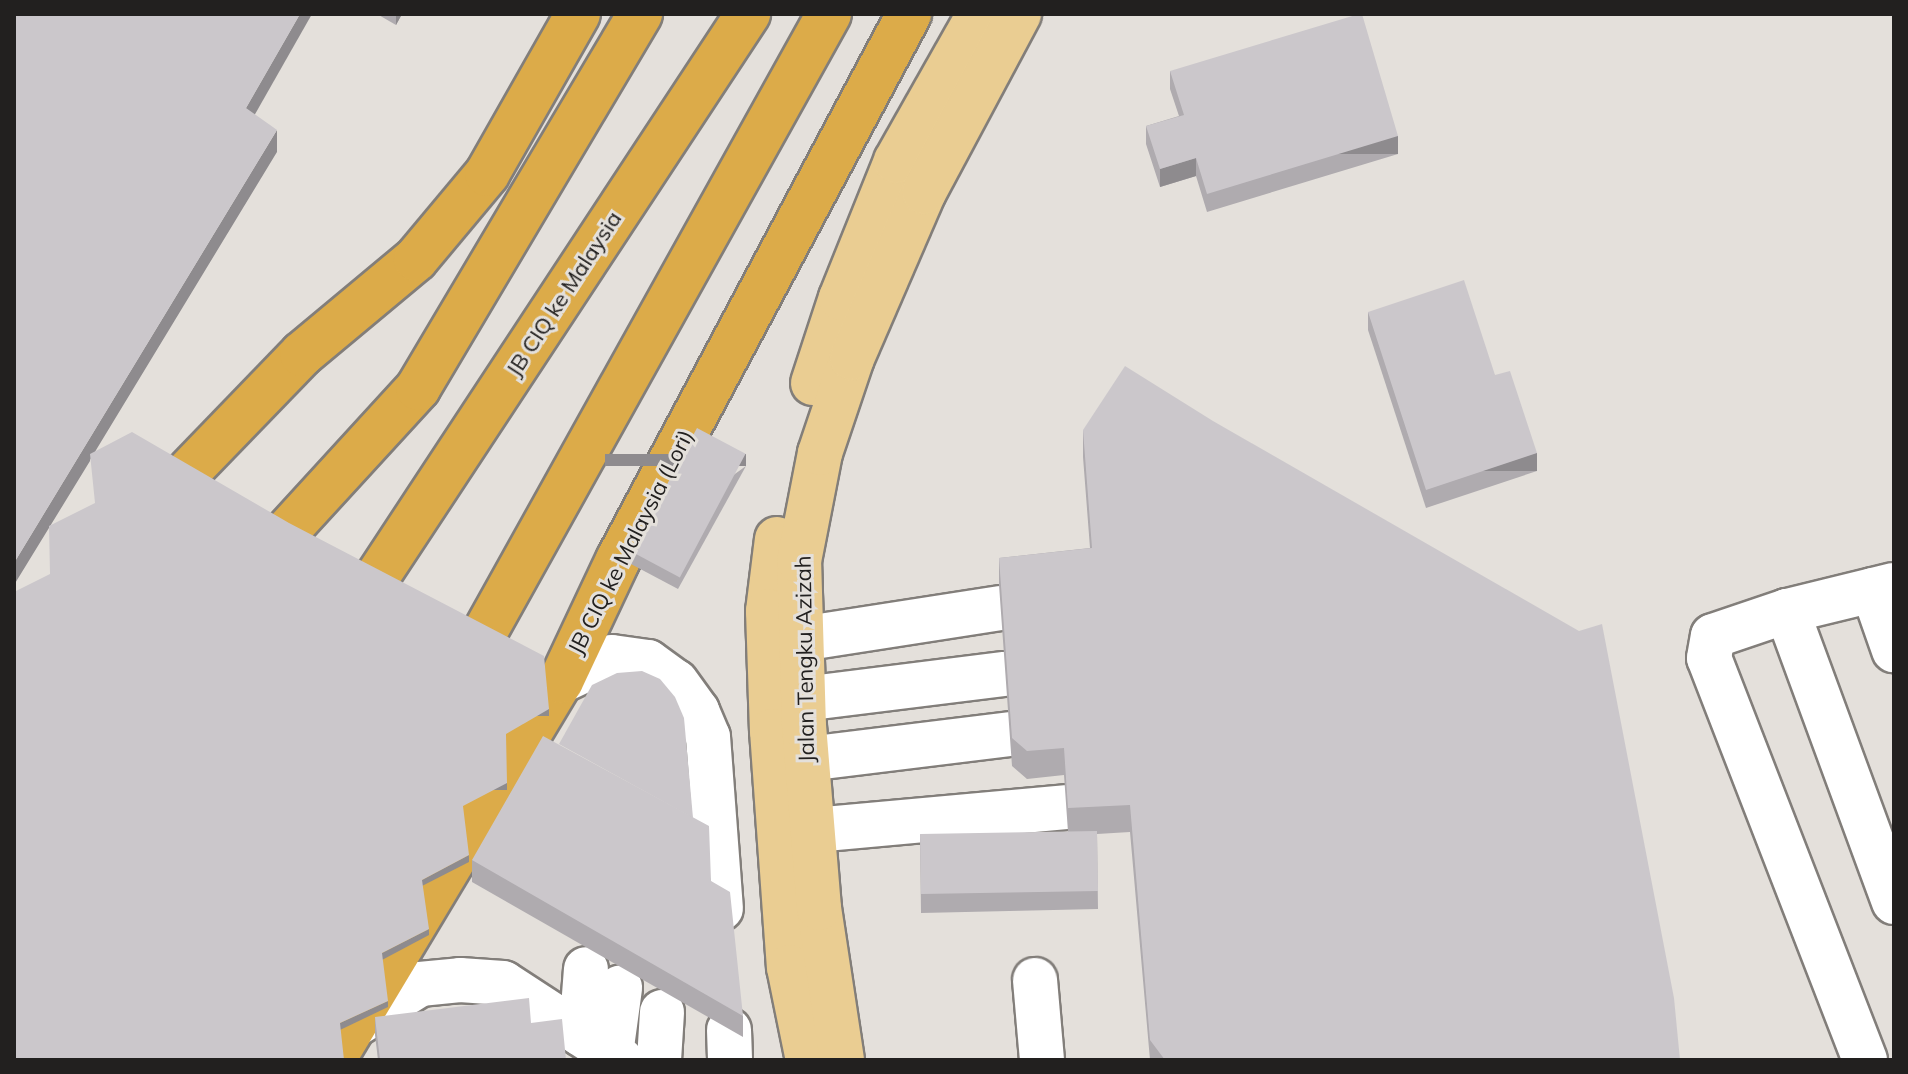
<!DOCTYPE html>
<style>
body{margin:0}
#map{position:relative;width:1908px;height:1074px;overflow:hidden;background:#e4e0db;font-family:Mulish,sans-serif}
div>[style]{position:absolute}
.roads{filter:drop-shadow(2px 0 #827e7a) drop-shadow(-2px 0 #827e7a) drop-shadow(0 2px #827e7a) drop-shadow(0 -2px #827e7a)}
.minor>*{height:44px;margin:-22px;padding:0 22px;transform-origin:22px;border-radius:22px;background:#fff}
.major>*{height:44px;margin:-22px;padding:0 22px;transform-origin:22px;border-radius:22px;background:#eacd92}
.highway>*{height:44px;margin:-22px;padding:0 22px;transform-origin:22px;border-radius:22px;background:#dcab49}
.wall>*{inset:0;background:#afabaf}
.shaded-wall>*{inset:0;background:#8e8b8e;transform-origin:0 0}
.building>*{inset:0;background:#cbc7cb;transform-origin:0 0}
span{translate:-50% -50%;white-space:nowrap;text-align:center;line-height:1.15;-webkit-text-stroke:6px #e4e0db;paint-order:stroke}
.street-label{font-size:22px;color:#22201f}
.frame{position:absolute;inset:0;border:16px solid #22201f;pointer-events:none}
</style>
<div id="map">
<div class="roads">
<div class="minor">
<i style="left:1873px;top:590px;width:64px;rotate:70.7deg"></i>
<i style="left:1787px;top:611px;width:310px;rotate:69.8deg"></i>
<i style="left:801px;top:639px;width:202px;rotate:-8.8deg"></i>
<i style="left:561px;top:681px;width:56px;rotate:-25.2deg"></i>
<i style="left:612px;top:657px;width:36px;rotate:8deg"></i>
<i style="left:648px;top:662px;width:34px;rotate:36deg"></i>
<i style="left:676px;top:682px;width:36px;rotate:54deg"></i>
<i style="left:697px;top:711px;width:28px;rotate:67deg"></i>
<i style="left:708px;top:737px;width:172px;rotate:85.7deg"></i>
<i style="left:803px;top:699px;width:203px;rotate:-7.1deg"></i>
<i style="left:807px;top:759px;width:205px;rotate:-7deg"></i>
<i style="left:814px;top:830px;width:253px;rotate:-5.2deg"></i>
<i style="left:1035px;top:980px;width:80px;rotate:85deg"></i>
<i style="left:353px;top:1026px;width:79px;rotate:-32.1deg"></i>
<i style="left:420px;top:984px;width:40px;rotate:-5.7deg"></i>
<i style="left:460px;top:980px;width:43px;rotate:4deg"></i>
<i style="left:503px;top:983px;width:141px;rotate:33.1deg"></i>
<i style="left:729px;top:1030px;width:30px;rotate:88deg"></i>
<i style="left:581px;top:1034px;width:65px;rotate:-85.6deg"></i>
<i style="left:611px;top:1054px;width:67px;rotate:-82.2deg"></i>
<i style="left:659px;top:1060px;width:48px;rotate:-86.4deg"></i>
<i style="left:1865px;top:1060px;width:431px;rotate:-111.2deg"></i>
<i style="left:1709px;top:658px;width:22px;rotate:-80deg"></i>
<i style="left:1713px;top:636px;width:78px;rotate:-18.7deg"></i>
<i style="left:1787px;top:611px;width:110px;rotate:-13.7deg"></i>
</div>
<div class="major">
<i style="left:813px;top:383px;width:89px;rotate:-71.8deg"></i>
<i style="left:841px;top:298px;width:148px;rotate:-68.1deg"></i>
<i style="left:896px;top:161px;width:169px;rotate:-60.5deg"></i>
<i style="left:777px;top:539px;width:73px;rotate:97.1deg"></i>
<i style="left:768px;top:611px;width:120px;rotate:88.1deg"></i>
<i style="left:772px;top:731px;width:237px;rotate:85.9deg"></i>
<i style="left:789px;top:967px;width:95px;rotate:78.5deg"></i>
<i style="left:842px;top:1060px;width:154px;rotate:-98.6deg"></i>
<i style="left:819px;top:908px;width:182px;rotate:-94.7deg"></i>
<i style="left:804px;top:727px;width:166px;rotate:-91.7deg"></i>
<i style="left:799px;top:561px;width:110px;rotate:-79deg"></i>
<i style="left:820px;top:453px;width:100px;rotate:-71.4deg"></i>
<i style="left:852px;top:358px;width:181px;rotate:-66.6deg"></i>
<i style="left:924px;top:192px;width:202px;rotate:-61.9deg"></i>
</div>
<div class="highway">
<i style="left:190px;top:470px;width:161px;rotate:-46deg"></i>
<i style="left:302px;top:354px;width:148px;rotate:-39.8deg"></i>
<i style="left:416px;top:259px;width:111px;rotate:-50.1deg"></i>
<i style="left:487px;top:174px;width:184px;rotate:-60.4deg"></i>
<i style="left:289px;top:529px;width:191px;rotate:-47.5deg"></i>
<i style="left:418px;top:388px;width:435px;rotate:-59.3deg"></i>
<i style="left:379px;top:574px;width:671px;rotate:-56.62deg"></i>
<i style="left:486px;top:630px;width:705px;rotate:-60.89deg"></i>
<i style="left:333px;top:1060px;width:442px;rotate:-59deg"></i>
<i style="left:561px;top:681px;width:134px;rotate:-64.8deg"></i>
<i style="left:618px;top:560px;width:619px;rotate:-61.94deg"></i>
</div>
</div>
<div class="wall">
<i style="clip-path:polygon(377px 14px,402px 14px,396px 25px)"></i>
<i style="clip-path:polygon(1170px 71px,1398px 154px,1207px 212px,1196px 176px,1160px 187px,1146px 144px,1146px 126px,1179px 116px,1170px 89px)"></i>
<i style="clip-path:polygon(1368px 312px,1495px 375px,1537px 471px,1426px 508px,1368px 330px)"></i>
<i style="clip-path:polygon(1083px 430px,1680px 1060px,1150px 1060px,1130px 832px,1097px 834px,1098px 909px,921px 913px,920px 835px,1068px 832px,1064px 775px,1027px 779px,1012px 766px,999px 585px,999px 558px,1090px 548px,1083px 457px)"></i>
<i style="clip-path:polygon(746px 466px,678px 589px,629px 563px,629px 550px)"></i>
<i style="clip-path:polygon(693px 818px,711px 881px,743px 1016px,743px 1037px,472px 882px,472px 860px)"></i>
<i style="clip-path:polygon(375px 1017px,531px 1023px,566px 1060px,378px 1060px,375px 1035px)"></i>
</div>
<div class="shaded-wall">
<i style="clip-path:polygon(300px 14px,312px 14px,246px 130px,246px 108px)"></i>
<i style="clip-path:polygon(396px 14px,402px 14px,396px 25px)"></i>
<i style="clip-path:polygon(277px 130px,277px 152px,90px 460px,90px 454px,90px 461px,14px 585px,14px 563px)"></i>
<i style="left:1398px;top:136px;width:18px;height:200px;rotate:90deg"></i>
<i style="clip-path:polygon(1196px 158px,1196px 176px,1160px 187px,1160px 169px)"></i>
<i style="left:1537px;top:453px;width:18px;height:117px;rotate:90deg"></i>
<i style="left:746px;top:454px;width:12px;height:141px;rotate:90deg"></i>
<i style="left:549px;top:709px;width:7px;height:50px;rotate:90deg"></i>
<i style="left:507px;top:783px;width:7px;height:50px;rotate:90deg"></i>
<i style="clip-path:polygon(469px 855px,469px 862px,422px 886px,422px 880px)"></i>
<i style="clip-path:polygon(429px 929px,429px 935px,382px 960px,382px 953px)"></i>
<i style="clip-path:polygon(388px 1001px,388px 1007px,340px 1030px,340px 1023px)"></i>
</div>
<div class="building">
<i style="clip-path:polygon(14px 14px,300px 14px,246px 108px,277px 130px,14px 563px)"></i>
<i style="clip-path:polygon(1359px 14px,1362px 14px,1398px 136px,1207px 194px,1196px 158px,1160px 169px,1146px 126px,1184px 115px,1170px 71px)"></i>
<i style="clip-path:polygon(1464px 280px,1495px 375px,1510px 371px,1537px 453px,1426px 490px,1368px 312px)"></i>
<i style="clip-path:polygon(1125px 366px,1213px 421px,1579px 631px,1602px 624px,1674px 998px,1680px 1060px,1165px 1060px,1150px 1040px,1130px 805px,1068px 808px,1064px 748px,1027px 751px,1012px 738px,999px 558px,1092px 548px,1083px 430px)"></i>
<i style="left:697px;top:428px;width:55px;height:140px;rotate:28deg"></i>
<i style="clip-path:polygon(132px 432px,289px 523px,544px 656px,549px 709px,506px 734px,507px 783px,463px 806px,469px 855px,422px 880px,429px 929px,382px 953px,388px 1001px,340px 1023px,344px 1060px,14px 1060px,14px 592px,50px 574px,49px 526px,95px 503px,90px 454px)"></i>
<i style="clip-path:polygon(642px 671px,660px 679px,675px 697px,684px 718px,693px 818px,559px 744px,592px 685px,617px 673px)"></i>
<i style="clip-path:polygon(543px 736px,709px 826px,711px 881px,730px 892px,743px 1016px,472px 860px)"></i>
<i style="left:1097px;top:831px;width:60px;height:177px;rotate:89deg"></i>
<i style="clip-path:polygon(529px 998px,531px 1023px,562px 1019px,566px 1060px,380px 1060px,375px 1017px)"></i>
</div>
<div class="street-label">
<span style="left:564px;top:294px;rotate:-57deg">JB CIQ ke Malaysia</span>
<span style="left:631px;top:542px;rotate:-63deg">JB CIQ ke Malaysia (Lori)</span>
<span style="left:805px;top:659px;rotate:-91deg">Jalan Tengku Azizah</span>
</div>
<div class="frame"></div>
</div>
